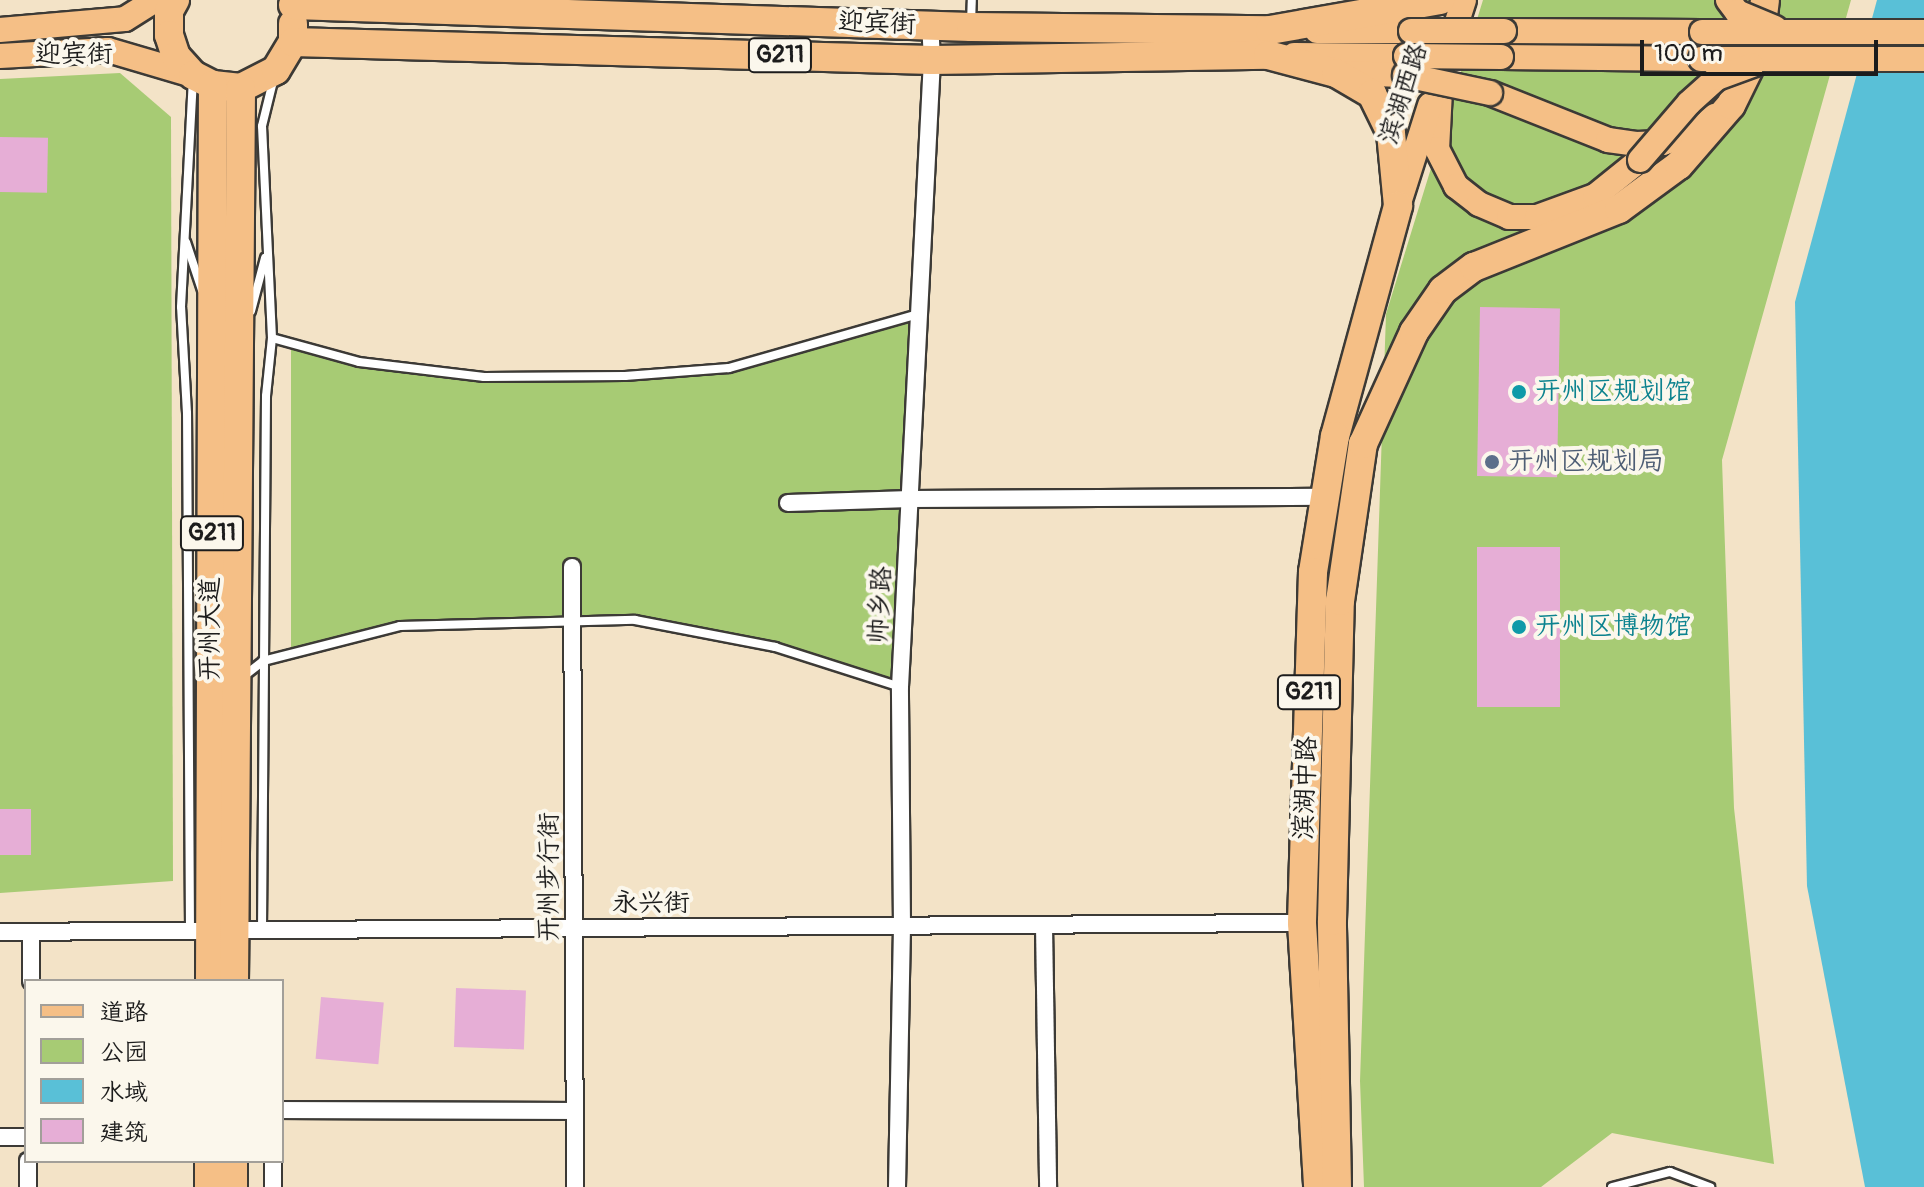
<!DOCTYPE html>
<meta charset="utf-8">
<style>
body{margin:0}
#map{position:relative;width:1924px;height:1187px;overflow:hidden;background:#f3e3c7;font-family:Pangolin,"LXGW WenKai TC",sans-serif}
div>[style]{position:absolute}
.green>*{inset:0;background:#a7cb74}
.water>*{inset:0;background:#59c0d7}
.building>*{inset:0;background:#e6aed6;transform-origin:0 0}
.roads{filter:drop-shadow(2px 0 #3c3a36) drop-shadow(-2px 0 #3c3a36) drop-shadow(0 2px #3c3a36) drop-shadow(0 -2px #3c3a36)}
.lane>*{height:8px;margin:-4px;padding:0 4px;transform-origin:4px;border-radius:4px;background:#fff}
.street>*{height:16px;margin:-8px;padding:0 8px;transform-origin:8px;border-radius:8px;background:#fff}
.primary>*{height:24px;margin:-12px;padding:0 12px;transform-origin:12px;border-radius:12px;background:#f5bf86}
.highway>*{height:28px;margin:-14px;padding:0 14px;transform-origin:14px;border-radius:14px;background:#f5bf86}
.bridges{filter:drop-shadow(2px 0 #3c3a36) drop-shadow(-2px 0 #3c3a36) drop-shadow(0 2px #3c3a36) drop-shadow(0 -2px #3c3a36)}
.primary-bridge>*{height:24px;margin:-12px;padding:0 12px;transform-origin:12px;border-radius:12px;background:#f5bf86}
.dots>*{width:22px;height:22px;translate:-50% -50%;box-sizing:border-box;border:4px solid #fbf7ec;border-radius:50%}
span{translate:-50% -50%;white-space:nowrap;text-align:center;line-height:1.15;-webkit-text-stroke:8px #fbf7ec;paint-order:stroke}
.shield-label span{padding:2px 6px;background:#fbf7ec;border:2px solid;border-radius:6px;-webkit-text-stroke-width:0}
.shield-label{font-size:24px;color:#1c1c1c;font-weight:700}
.street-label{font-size:26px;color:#1c1c1c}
.culture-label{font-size:26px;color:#0d838f}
.left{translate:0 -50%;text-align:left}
.service-label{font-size:26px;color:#4e5e75}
.legend{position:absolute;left:24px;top:979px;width:260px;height:184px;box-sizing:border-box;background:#fbf7ec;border:2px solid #a29f99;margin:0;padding:10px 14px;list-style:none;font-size:24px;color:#1c1c1c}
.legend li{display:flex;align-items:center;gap:16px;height:40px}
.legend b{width:40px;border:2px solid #a29f99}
.scale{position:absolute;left:1640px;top:40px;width:238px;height:36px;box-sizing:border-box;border:4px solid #1c1c1c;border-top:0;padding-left:10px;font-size:24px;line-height:28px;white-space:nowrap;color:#1c1c1c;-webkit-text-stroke:6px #fbf7ec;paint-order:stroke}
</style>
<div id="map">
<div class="green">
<i style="clip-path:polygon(1483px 0,1851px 0,1722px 460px,1734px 808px,1774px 1164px,1612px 1133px,1541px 1187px,1364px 1187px,1360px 1081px,1386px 314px)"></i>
<i style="clip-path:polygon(120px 73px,171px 117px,173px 881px,0 893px,0 79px)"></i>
<i style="clip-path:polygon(919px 313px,900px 687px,775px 647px,635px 620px,400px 626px,291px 654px,291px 343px,359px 362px,484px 377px,625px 376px,729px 368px)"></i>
</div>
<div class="water">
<i style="clip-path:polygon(1877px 0,1924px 0,1924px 1187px,1865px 1187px,1807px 886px,1795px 302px)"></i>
</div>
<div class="building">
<i style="left:0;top:137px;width:48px;height:55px;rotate:1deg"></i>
<i style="left:1480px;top:307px;width:80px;height:169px;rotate:1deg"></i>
<i style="left:1560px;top:547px;width:160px;height:83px;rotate:90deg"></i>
<i style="left:0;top:809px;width:31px;height:46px"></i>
<i style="left:456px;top:988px;width:70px;height:59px;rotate:2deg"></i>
<i style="left:321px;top:997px;width:63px;height:62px;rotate:5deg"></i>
</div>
<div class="roads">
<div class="lane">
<i style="left:971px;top:23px;width:23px;rotate:-88deg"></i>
<i style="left:186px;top:242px;width:51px;rotate:71.6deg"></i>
<i style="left:251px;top:311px;width:55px;rotate:-75.2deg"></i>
<i style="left:272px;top:338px;width:90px;rotate:15.4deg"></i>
<i style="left:359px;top:362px;width:126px;rotate:6.8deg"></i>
<i style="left:484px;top:377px;width:141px;rotate:-0.4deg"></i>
<i style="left:625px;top:376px;width:104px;rotate:-4.4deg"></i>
<i style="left:729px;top:368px;width:197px;rotate:-15.9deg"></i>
<i style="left:244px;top:676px;width:24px;rotate:-38deg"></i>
<i style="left:263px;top:661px;width:141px;rotate:-14.3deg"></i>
<i style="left:400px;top:626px;width:235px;rotate:-1.5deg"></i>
<i style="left:635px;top:620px;width:143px;rotate:10.9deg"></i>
<i style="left:775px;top:647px;width:131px;rotate:17.7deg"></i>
<i style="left:190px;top:930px;width:517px;rotate:-90.33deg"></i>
<i style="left:187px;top:413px;width:106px;rotate:-93.2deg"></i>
<i style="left:181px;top:307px;width:227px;rotate:-87deg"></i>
<i style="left:262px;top:930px;width:534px;rotate:-89.57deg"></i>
<i style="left:266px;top:396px;width:58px;rotate:-84.1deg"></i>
<i style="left:272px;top:338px;width:212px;rotate:-92.7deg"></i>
<i style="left:262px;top:126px;width:50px;rotate:-76.2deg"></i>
<i style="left:1612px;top:1187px;width:60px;rotate:-14.5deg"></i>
<i style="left:1670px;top:1172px;width:43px;rotate:20.6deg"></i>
</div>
<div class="street">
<i style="left:788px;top:503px;width:122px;rotate:-1.9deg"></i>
<i style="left:910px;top:499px;width:413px;rotate:-0.3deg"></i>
<i style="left:572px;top:567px;width:620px;rotate:89.72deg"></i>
<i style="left:1044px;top:925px;width:262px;rotate:89.1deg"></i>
<i style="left:0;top:932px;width:1302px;rotate:-0.4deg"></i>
<i style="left:31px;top:981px;width:49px;rotate:-90deg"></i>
<i style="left:282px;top:1110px;width:292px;rotate:0.2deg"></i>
<i style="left:0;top:1137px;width:26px"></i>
<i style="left:28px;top:1187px;width:26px;rotate:-90deg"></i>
<i style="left:273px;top:1187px;width:26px;rotate:-90deg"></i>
<i style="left:897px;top:1187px;width:261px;rotate:-88.9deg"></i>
<i style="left:902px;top:926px;width:239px;rotate:-90.5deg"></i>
<i style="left:900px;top:687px;width:628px;rotate:-87.08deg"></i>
<i style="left:932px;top:60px;width:34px;rotate:-93deg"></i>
</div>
<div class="primary">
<i style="left:0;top:30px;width:125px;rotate:-5deg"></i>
<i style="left:125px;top:19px;width:36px;rotate:-32deg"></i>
<i style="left:1317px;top:31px;width:94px"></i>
<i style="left:1504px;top:31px;width:198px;rotate:0.3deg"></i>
<i style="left:1449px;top:47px;width:49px;rotate:-72.3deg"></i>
<i style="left:1294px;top:55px;width:112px;rotate:0.5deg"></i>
<i style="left:0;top:56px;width:108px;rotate:-3.2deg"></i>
<i style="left:108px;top:50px;width:89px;rotate:16.4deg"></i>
<i style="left:1501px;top:57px;width:200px;rotate:0.6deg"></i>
<i style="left:1441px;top:71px;width:78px;rotate:92.9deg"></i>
<i style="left:1437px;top:149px;width:42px;rotate:62.8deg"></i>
<i style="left:1456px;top:186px;width:29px;rotate:38deg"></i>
<i style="left:1479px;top:204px;width:33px;rotate:23deg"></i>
<i style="left:1509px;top:217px;width:28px"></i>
<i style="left:1537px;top:217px;width:62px;rotate:-19.9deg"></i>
<i style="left:1595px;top:196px;width:58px;rotate:-38.7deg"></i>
<i style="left:1336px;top:73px;width:69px;rotate:1.7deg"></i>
<i style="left:1490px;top:93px;width:127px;rotate:21.7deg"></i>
<i style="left:1608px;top:140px;width:28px;rotate:8deg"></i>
<i style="left:1636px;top:144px;width:27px;rotate:-2deg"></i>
<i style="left:1663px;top:143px;width:28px;rotate:-19deg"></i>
<i style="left:1689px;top:134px;width:32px;rotate:-35deg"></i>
<i style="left:1399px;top:203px;width:103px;rotate:-72.4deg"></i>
</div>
<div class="highway">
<i style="left:175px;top:0;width:13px;rotate:119deg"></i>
<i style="left:169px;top:11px;width:24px;rotate:90deg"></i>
<i style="left:169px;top:35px;width:22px;rotate:72deg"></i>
<i style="left:176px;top:56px;width:25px;rotate:48deg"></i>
<i style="left:193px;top:75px;width:22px;rotate:27deg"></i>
<i style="left:213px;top:85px;width:28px;rotate:6deg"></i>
<i style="left:241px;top:88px;width:39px;rotate:-27deg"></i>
<i style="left:276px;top:70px;width:33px;rotate:-59deg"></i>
<i style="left:293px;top:42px;width:18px;rotate:-90deg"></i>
<i style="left:293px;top:5px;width:678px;rotate:1.86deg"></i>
<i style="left:971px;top:27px;width:299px;rotate:0.6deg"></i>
<i style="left:1270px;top:30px;width:173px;rotate:-10deg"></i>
<i style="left:293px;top:42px;width:639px;rotate:1.61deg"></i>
<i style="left:932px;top:60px;width:336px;rotate:-0.9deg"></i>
<i style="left:1268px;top:55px;width:70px;rotate:14.8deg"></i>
<i style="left:1336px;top:73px;width:42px;rotate:30.3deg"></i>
<i style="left:1372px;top:94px;width:43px;rotate:64deg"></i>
<i style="left:1391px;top:133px;width:73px;rotate:84.5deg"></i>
<i style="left:1398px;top:206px;width:238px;rotate:105.3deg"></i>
<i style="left:1335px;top:436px;width:138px;rotate:99.2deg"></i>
<i style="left:1313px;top:572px;width:351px;rotate:91.8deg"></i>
<i style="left:1302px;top:923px;width:264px;rotate:86.5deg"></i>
<i style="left:210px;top:981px;width:896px;rotate:-89.81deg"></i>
<i style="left:234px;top:981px;width:893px;rotate:-89.55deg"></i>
<i style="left:209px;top:1187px;width:26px;rotate:-90deg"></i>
<i style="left:233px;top:1187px;width:26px;rotate:-90deg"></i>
<i style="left:1337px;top:1187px;width:266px;rotate:-91.1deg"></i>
<i style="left:1332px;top:921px;width:320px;rotate:-88.6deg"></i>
<i style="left:1340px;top:601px;width:159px;rotate:-81.7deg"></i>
<i style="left:1363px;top:444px;width:123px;rotate:-65.5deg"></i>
<i style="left:1414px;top:332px;width:51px;rotate:-55.4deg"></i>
<i style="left:1443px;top:290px;width:39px;rotate:-37deg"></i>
<i style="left:1474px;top:267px;width:156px;rotate:-21.8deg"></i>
<i style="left:1619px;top:209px;width:74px;rotate:-36.3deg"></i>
<i style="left:1679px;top:165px;width:79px;rotate:-49.1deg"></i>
<i style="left:1731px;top:105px;width:64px;rotate:-63.8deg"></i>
<i style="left:1759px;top:48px;width:48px;rotate:-82.9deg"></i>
</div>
</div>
<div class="bridges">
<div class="primary-bridge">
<i style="left:1728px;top:0;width:15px;rotate:53deg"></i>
<i style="left:1737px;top:12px;width:41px;rotate:22.8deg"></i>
<i style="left:1411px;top:31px;width:93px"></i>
<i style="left:1702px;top:32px;width:222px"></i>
<i style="left:1406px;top:56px;width:95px;rotate:0.6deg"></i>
<i style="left:1701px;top:59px;width:223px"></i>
<i style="left:1405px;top:75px;width:87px;rotate:12deg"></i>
<i style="left:1640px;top:160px;width:75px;rotate:-49.3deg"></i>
<i style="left:1689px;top:103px;width:38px;rotate:-42deg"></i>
<i style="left:1717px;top:78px;width:37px;rotate:-20deg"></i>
</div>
</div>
<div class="dots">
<i style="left:1519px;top:392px;background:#0f9aa8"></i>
<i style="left:1492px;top:462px;background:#5c6f8a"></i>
<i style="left:1519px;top:627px;background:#0f9aa8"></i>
</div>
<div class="shield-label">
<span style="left:780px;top:55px">G211</span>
<span style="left:212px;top:533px">G211</span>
<span style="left:1309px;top:692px">G211</span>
</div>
<div class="street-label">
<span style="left:877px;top:24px;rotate:2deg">迎宾街</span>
<span style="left:74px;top:55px">迎宾街</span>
<span style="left:1404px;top:94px;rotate:-72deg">滨湖西路</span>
<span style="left:881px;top:605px;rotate:-87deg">帅乡路</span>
<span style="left:211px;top:629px;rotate:-90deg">开州大道</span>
<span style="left:1306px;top:788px;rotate:-88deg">滨湖中路</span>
<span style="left:550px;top:877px;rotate:-90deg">开州步行街</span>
<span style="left:651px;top:904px">永兴街</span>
</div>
<div class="culture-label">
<span class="left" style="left:1535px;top:392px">开州区规划馆</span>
<span class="left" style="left:1535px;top:627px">开州区博物馆</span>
</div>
<div class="service-label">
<span class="left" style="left:1508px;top:462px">开州区规划局</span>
</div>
<ul class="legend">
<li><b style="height:10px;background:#f5bf86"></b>道路</li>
<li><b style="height:22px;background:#a7cb74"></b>公园</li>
<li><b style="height:22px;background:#59c0d7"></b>水域</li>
<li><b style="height:22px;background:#e6aed6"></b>建筑</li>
</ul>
<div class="scale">100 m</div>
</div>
